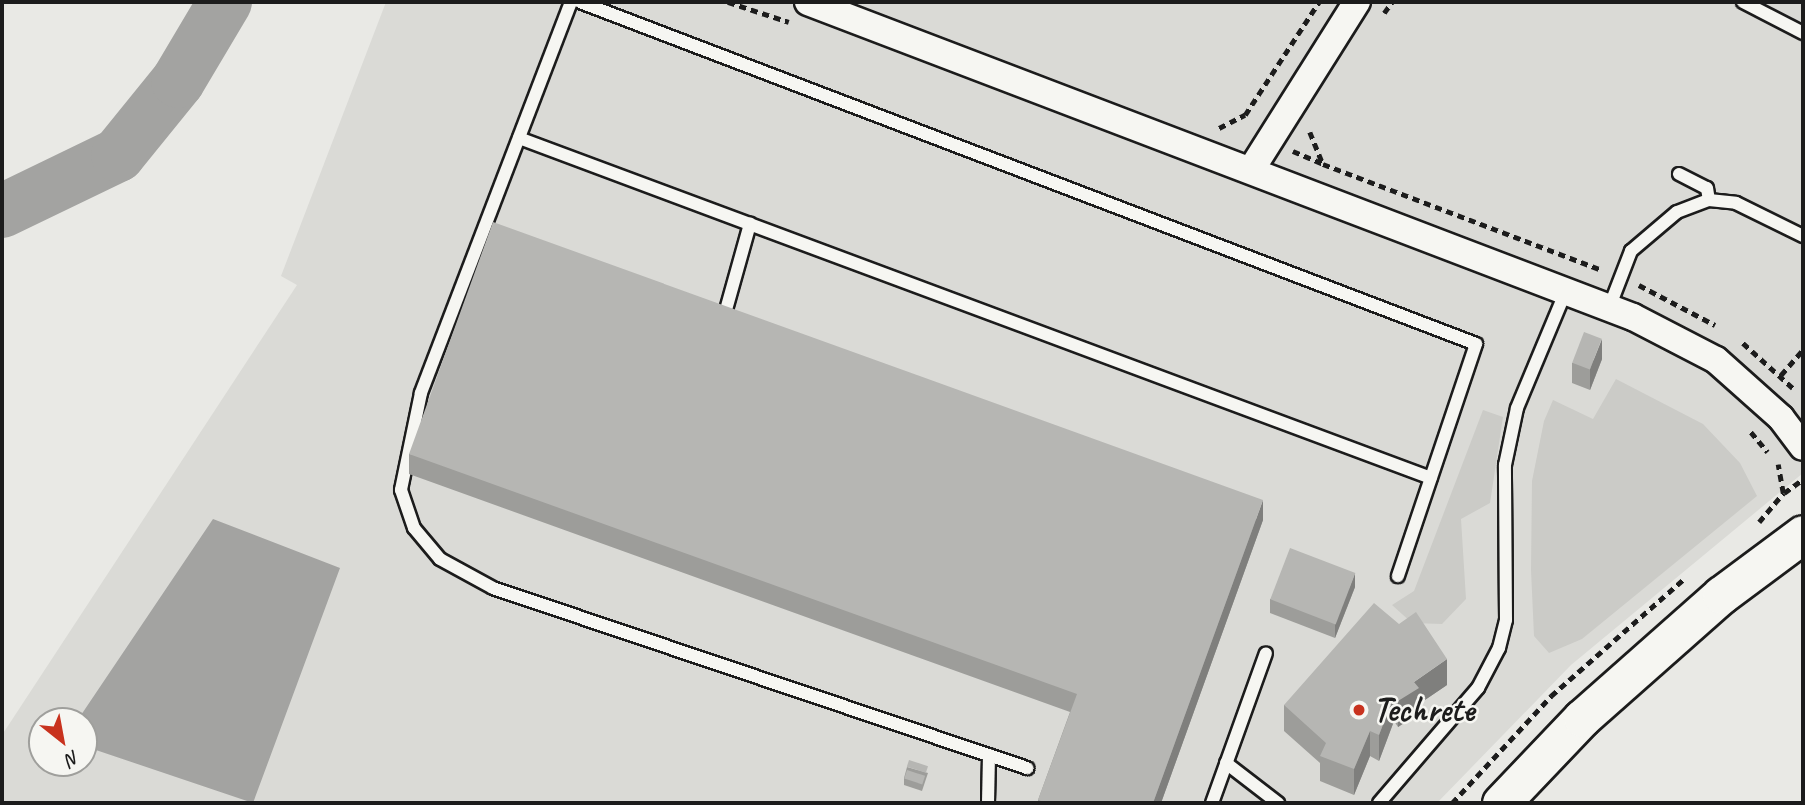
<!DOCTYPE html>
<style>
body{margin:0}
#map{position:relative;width:1805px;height:805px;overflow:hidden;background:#e9e9e5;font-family:Caveat,sans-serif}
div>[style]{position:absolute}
.built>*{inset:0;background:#dadad6}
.green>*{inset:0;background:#cbcbc7}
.water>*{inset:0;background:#a3a3a1}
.river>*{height:54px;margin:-27px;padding:0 27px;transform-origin:27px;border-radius:27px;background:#a3a3a1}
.path>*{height:4.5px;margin-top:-2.25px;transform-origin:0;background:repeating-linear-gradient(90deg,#1c1c1c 0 7px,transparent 0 12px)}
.roads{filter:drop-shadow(2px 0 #1c1c1c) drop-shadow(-2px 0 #1c1c1c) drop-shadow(0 2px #1c1c1c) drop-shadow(0 -2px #1c1c1c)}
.lane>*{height:12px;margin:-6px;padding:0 6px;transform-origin:6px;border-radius:6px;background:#f6f6f2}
.street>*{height:26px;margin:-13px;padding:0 13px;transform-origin:13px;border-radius:13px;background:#f6f6f2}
.secondary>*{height:37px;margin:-18.5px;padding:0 18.5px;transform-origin:18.5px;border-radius:18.5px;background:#f6f6f2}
.wall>*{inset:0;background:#9d9d9a}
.shaded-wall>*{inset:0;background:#7f7f7d}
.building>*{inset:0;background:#b6b6b3;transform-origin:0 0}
.dots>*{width:19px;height:19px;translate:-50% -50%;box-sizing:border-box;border:4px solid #f6f6f2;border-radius:50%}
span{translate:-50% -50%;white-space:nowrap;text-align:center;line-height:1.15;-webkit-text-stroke:5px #f6f6f2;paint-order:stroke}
.poi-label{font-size:35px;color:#1c1c1c;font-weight:700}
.left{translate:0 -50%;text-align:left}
.frame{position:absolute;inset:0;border:4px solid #1c1c1c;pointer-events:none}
.north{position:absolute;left:28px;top:707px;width:70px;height:70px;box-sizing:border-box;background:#f6f6f2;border:2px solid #9f9f9c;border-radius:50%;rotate:149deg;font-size:19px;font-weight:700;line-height:28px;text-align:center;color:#1c1c1c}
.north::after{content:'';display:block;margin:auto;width:24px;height:32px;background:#c8321e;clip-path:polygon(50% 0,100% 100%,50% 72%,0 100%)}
</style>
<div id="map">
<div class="built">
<i style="clip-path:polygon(evenodd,386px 2px,1803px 2px,1803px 473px,1571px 665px,1437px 803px,2px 803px,2px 735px,297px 285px,281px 276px,386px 2px,42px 721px,84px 721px,84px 763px,42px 763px,42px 721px)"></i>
</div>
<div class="green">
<i style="clip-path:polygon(1616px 379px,1703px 424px,1740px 463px,1757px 496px,1582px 639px,1549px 653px,1534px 636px,1531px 570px,1532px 481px,1544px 421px,1553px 400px,1593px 419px)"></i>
<i style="clip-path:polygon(1483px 410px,1503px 417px,1490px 503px,1461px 519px,1466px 599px,1442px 624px,1412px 623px,1392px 605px,1414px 591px)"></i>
</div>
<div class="water">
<i style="clip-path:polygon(213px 519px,340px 568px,253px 803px,84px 746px,84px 721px,77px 721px)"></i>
</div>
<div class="river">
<i style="left:2px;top:211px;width:129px;rotate:-25.8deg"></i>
<i style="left:118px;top:155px;width:95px;rotate:-51deg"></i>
<i style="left:178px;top:81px;width:92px;rotate:-59.3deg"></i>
</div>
<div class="path">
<i style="left:728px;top:2px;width:64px;rotate:18.2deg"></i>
<i style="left:1384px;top:13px;width:14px;rotate:-54deg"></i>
<i style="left:1219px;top:128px;width:29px;rotate:-27deg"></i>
<i style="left:1245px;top:115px;width:135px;rotate:-56.8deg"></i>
<i style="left:1310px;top:132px;width:35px;rotate:68deg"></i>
<i style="left:1323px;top:164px;width:298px;rotate:20.8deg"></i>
<i style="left:1293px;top:151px;width:33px;rotate:23deg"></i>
<i style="left:1639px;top:285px;width:86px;rotate:27.8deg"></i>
<i style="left:1743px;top:343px;width:67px;rotate:42deg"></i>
<i style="left:1781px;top:375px;width:33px;rotate:-49deg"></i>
<i style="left:1751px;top:432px;width:26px;rotate:50deg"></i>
<i style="left:1784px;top:493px;width:24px;rotate:-36deg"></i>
<i style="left:1759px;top:522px;width:38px;rotate:-50deg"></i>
<i style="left:1783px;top:493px;width:29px;rotate:-100deg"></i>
<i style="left:1452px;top:803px;width:146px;rotate:-47.2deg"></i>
<i style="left:1551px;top:696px;width:179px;rotate:-41.4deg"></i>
</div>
<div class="roads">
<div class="lane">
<i style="left:571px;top:2px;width:419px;rotate:111deg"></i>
<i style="left:421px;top:393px;width:99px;rotate:101.7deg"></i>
<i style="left:401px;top:490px;width:40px;rotate:71.1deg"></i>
<i style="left:414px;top:528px;width:40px;rotate:50deg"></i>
<i style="left:440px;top:559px;width:60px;rotate:28.7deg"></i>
<i style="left:493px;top:588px;width:564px;rotate:18.63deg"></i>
<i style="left:580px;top:2px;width:959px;rotate:20.89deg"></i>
<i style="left:1476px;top:344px;width:245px;rotate:108.6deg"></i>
<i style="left:1743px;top:2px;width:68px;rotate:27.3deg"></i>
<i style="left:519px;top:138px;width:973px;rotate:20.45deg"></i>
<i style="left:1679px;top:174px;width:31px;rotate:27deg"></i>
<i style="left:1707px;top:188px;width:12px;rotate:81deg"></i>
<i style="left:1609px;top:308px;width:61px;rotate:-68.9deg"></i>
<i style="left:1631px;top:251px;width:60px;rotate:-40.3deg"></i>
<i style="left:1677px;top:212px;width:34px;rotate:-21deg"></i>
<i style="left:1709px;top:200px;width:27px;rotate:6deg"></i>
<i style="left:1736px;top:203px;width:75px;rotate:26.2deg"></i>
<i style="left:724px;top:317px;width:97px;rotate:-74.4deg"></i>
<i style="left:1226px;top:763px;width:66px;rotate:37.6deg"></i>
<i style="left:988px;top:803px;width:48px;rotate:-88.8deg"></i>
<i style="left:1212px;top:803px;width:159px;rotate:-70.2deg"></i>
<i style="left:1379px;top:803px;width:152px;rotate:-49.3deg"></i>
<i style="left:1478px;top:688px;width:45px;rotate:-62.3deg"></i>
<i style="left:1499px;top:648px;width:29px;rotate:-76deg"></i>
<i style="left:1506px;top:620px;width:155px;rotate:-90.4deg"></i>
<i style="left:1505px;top:465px;width:58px;rotate:-78.1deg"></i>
<i style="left:1517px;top:408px;width:127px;rotate:-67.3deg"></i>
</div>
<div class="street">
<i style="left:808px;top:2px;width:883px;rotate:20.9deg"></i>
<i style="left:1633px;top:317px;width:93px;rotate:27.4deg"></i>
<i style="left:1716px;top:360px;width:87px;rotate:41.7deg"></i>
<i style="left:1781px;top:418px;width:36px;rotate:53deg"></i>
<i style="left:1251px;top:170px;width:199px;rotate:-57.8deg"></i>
</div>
<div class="secondary">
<i style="left:1501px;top:803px;width:117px;rotate:-46.4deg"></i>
<i style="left:1582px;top:718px;width:186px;rotate:-41.5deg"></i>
<i style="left:1721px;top:595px;width:102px;rotate:-36.6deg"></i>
</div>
</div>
<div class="wall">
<i style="clip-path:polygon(1602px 359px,1590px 390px,1572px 383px,1572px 363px)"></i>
<i style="clip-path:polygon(409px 454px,1263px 520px,1161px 803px,1038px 803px,1038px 800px,1070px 712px,409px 474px)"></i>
<i style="clip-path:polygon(1355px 587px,1335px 638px,1270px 613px,1270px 599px)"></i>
<i style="clip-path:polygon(1447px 685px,1419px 704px,1419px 713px,1398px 727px,1394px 721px,1379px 761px,1370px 756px,1354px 795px,1320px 781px,1320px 763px,1284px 731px,1284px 705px)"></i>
<i style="clip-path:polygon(907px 767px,928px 773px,922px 791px,904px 785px,904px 778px)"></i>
</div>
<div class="shaded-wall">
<i style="clip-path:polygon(1602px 339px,1602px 359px,1590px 390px,1590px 369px)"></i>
<i style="clip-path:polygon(1263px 500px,1263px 520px,1161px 803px,1153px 803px)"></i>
<i style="clip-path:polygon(1355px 573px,1355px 587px,1335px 638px,1335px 624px)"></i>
<i style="clip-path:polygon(1447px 659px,1447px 685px,1419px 704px,1419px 713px,1398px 727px,1398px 701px,1414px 682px)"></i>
<i style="clip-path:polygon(1394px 696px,1394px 721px,1379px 761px,1379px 735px)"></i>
<i style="clip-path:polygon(1370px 731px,1370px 756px,1354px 795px,1354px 769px)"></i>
</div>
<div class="building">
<i style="clip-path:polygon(493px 222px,1263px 500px,1153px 803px,1047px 803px,1038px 800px,1077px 694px,409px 454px)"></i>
<i style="left:1584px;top:332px;width:19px;height:33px;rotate:21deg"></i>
<i style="left:1290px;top:548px;width:70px;height:55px;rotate:21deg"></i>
<i style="clip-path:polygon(1374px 603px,1399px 624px,1416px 612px,1447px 659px,1414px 682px,1419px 688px,1398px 701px,1394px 696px,1379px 735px,1370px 731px,1354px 769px,1320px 756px,1326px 743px,1284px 705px)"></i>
<i style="left:909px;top:760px;width:20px;height:7px;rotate:18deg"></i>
<i style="left:907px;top:770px;width:19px;height:9px;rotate:18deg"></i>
</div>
<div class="dots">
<i style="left:1359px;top:710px;background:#c8321e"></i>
</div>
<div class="poi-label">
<span class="left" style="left:1373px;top:710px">Techrete</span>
</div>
<div class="frame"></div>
<div class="north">N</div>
</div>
